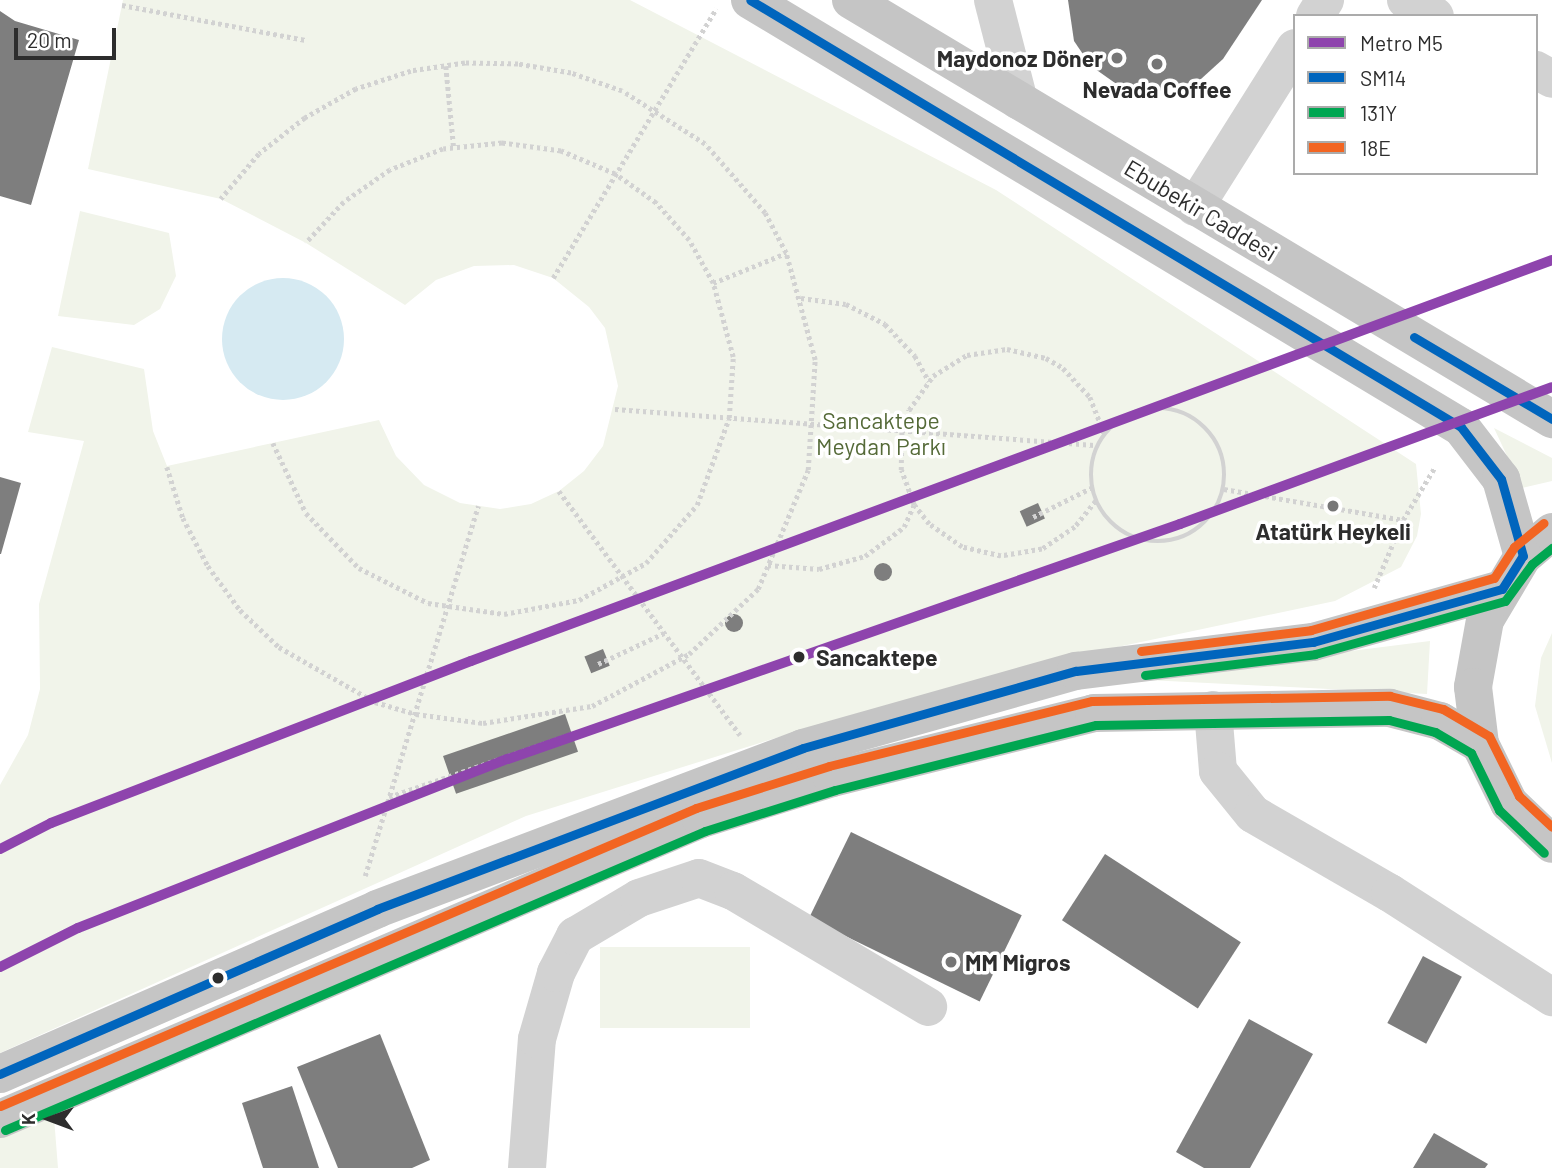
<!DOCTYPE html>
<meta charset="utf-8">
<style>
body{margin:0}
#map{position:relative;width:1552px;height:1168px;overflow:hidden;background:#fff;font-family:Barlow,sans-serif}
div>[style]{position:absolute}
.green>*{inset:0;background:#f1f4ea;transform-origin:0 0}
.water>*{inset:0;background:#d6eaf2}
.round{border-radius:50%}
.building>*{inset:0;background:#7e7e7e;transform-origin:0 0}
.path>*{height:4.5px;margin-top:-2.25px;transform-origin:0;background:repeating-linear-gradient(90deg,#d2d2d2 0 3.5px,transparent 0 7px)}
.path>.ring{margin:-2.25px;padding:0;box-sizing:content-box;background:none;border:4.5px solid #d2d2d2;border-radius:50%}
.minor>*{height:38px;margin:-19px;padding:0 19px;transform-origin:19px;border-radius:19px;background:#d2d2d2}
.major>*{height:38px;margin:-19px;padding:0 19px;transform-origin:19px;border-radius:19px;background:#c5c5c5}
.bus-1>*{height:9px;margin:-4.5px;padding:0 4.5px;transform-origin:4.5px;border-radius:4.5px;background:#0065bd}
.bus-2>*{height:9px;margin:-4.5px;padding:0 4.5px;transform-origin:4.5px;border-radius:4.5px;background:#00a651}
.bus-3>*{height:9px;margin:-4.5px;padding:0 4.5px;transform-origin:4.5px;border-radius:4.5px;background:#f26522}
.metro-1>*{height:10px;margin:-5px;padding:0 5px;transform-origin:5px;border-radius:5px;background:#8e44ad}
.dots>*{width:19px;height:19px;translate:-50% -50%;box-sizing:border-box;border:4px solid #fff;border-radius:50%}
span{translate:-50% -50%;white-space:nowrap;text-align:center;line-height:1.15;-webkit-text-stroke:7px #fff;paint-order:stroke}
.poi-label{font-size:23px;color:#2d2d2d;font-weight:700}
.right{translate:-100% -50%;text-align:right}
.left{translate:0 -50%;text-align:left}
.street-label{font-size:23px;color:#2d2d2d}
.park-label{font-size:23px;color:#556a38}
.stop-label{font-size:23px;color:#2d2d2d;font-weight:700}
.legend{position:absolute;left:1293px;top:14px;width:245px;height:161px;box-sizing:border-box;background:#fff;border:2px solid #ababab;margin:0;padding:9px 12px;list-style:none;font-size:21px;color:#2d2d2d}
.legend li{display:flex;align-items:center;gap:14px;height:35px}
.legend b{width:35px;border:2px solid #ababab}
.north{position:absolute;left:14px;top:1084px;width:70px;height:70px;-webkit-text-stroke:5px #fff;paint-order:stroke;rotate:270deg;font-size:19px;font-weight:700;line-height:28px;text-align:center;color:#2d2d2d}
.north::after{content:'';display:block;margin:auto;width:24px;height:32px;background:#2d2d2d;clip-path:polygon(50% 0,100% 100%,50% 72%,0 100%)}
.scale{position:absolute;left:14px;top:28px;width:102px;height:32px;box-sizing:border-box;border:4px solid #2d2d2d;border-top:0;padding-left:9px;font-size:21px;line-height:24px;white-space:nowrap;color:#2d2d2d;-webkit-text-stroke:5px #fff;paint-order:stroke}
</style>
<div id="map">
<div class="green">
<i style="clip-path:polygon(123px 0,630px 0,996px 190px,1416px 464px,1421px 514px,1417px 536px,1401px 567px,1335px 601px,1075px 656px,782px 736px,526px 816px,0 1053px,0 785px,28px 735px,40px 689px,39px 604px,84px 441px,28px 432px,52px 347px,144px 369px,153px 431px,167px 466px,379px 420px,396px 456px,424px 485px,460px 503px,500px 509px,531px 504px,559px 491px,584px 471px,603px 446px,618px 386px,605px 328px,589px 307px,553px 278px,514px 265px,474px 266px,436px 280px,405px 305px,306px 243px,221px 199px,88px 169px)"></i>
<i style="clip-path:polygon(80px 211px,169px 233px,176px 276px,160px 309px,134px 325px,58px 316px)"></i>
<i style="clip-path:polygon(1494px 428px,1552px 458px,1552px 481px,1522px 488px)"></i>
<i style="clip-path:polygon(1552px 633px,1552px 763px,1535px 706px,1541px 658px)"></i>
<i style="clip-path:polygon(1430px 641px,1427px 694px,1128px 679px)"></i>
<i style="left:600px;top:947px;width:150px;height:81px"></i>
<i style="clip-path:polygon(53px 1105px,58px 1168px,0 1168px,0 1133px)"></i>
</div>
<div class="water">
<i class="round" style="left:222px;top:278px;width:122px;height:122px"></i>
</div>
<div class="building">
<i style="clip-path:polygon(1068px 0,1262px 0,1223px 59px,1201px 79px,1174px 90px,1143px 92px,1115px 83px,1091px 66px,1074px 41px)"></i>
<i style="clip-path:polygon(0 11px,15px 21px,79px 40px,31px 205px,0 196px)"></i>
<i style="clip-path:polygon(0 477px,21px 483px,1px 554px,0 554px)"></i>
<i style="left:1038px;top:503px;width:17px;height:20px;rotate:66deg"></i>
<i class="round" style="left:874px;top:563px;width:18px;height:18px"></i>
<i class="round" style="left:725px;top:614px;width:18px;height:18px"></i>
<i style="left:603px;top:649px;width:18px;height:20px;rotate:68deg"></i>
<i style="left:565px;top:714px;width:40px;height:129px;rotate:71deg"></i>
<i style="left:851px;top:832px;width:190px;height:96px;rotate:26deg"></i>
<i style="left:1105px;top:854px;width:162px;height:79px;rotate:33deg"></i>
<i style="left:1423px;top:956px;width:44px;height:76px;rotate:28deg"></i>
<i style="clip-path:polygon(1249px 1019px,1313px 1054px,1250px 1168px,1204px 1168px,1176px 1152px)"></i>
<i style="clip-path:polygon(380px 1034px,430px 1160px,412px 1168px,338px 1168px,297px 1067px)"></i>
<i style="clip-path:polygon(292px 1086px,319px 1168px,263px 1168px,242px 1103px)"></i>
<i style="clip-path:polygon(1434px 1133px,1488px 1164px,1485px 1168px,1413px 1168px)"></i>
</div>
<div class="path">
<i style="left:122px;top:5px;width:187px;rotate:10.8deg"></i>
<i style="left:446px;top:66px;width:83px;rotate:84.5deg"></i>
<i style="left:553px;top:278px;width:315px;rotate:-58.8deg"></i>
<i style="left:713px;top:283px;width:79px;rotate:-22.3deg"></i>
<i style="left:801px;top:298px;width:45px;rotate:7.6deg"></i>
<i style="left:846px;top:304px;width:44px;rotate:27.1deg"></i>
<i style="left:885px;top:324px;width:44px;rotate:46.8deg"></i>
<i style="left:915px;top:356px;width:29px;rotate:61deg"></i>
<i class="ring" style="left:1091px;top:408px;width:129.5px;height:129.5px"></i>
<i style="left:615px;top:409px;width:484px;rotate:4.3deg"></i>
<i style="left:273px;top:443px;width:77px;rotate:64.8deg"></i>
<i style="left:306px;top:513px;width:76px;rotate:46.1deg"></i>
<i style="left:359px;top:568px;width:77px;rotate:26.9deg"></i>
<i style="left:428px;top:603px;width:77px;rotate:8.2deg"></i>
<i style="left:504px;top:614px;width:76px;rotate:-10.6deg"></i>
<i style="left:579px;top:600px;width:77px;rotate:-28.9deg"></i>
<i style="left:646px;top:563px;width:77px;rotate:-48.7deg"></i>
<i style="left:697px;top:505px;width:93px;rotate:-69.8deg"></i>
<i style="left:729px;top:418px;width:61px;rotate:-86.2deg"></i>
<i style="left:733px;top:357px;width:77px;rotate:-105.1deg"></i>
<i style="left:713px;top:283px;width:49px;rotate:-119.2deg"></i>
<i style="left:689px;top:240px;width:50px;rotate:-131.7deg"></i>
<i style="left:656px;top:203px;width:50px;rotate:-144.7deg"></i>
<i style="left:615px;top:174px;width:59px;rotate:-156.9deg"></i>
<i style="left:561px;top:151px;width:60px;rotate:-172.3deg"></i>
<i style="left:502px;top:143px;width:59px;rotate:174.2deg"></i>
<i style="left:443px;top:149px;width:57px;rotate:158.4deg"></i>
<i style="left:390px;top:170px;width:56px;rotate:145.2deg"></i>
<i style="left:344px;top:202px;width:56px;rotate:132.8deg"></i>
<i style="left:167px;top:467px;width:53px;rotate:72.6deg"></i>
<i style="left:183px;top:518px;width:54px;rotate:62.5deg"></i>
<i style="left:208px;top:566px;width:54px;rotate:54deg"></i>
<i style="left:240px;top:610px;width:54px;rotate:43.5deg"></i>
<i style="left:279px;top:647px;width:111px;rotate:29.8deg"></i>
<i style="left:375px;top:702px;width:43px;rotate:16.3deg"></i>
<i style="left:416px;top:714px;width:68px;rotate:7.7deg"></i>
<i style="left:483px;top:723px;width:110px;rotate:-8.9deg"></i>
<i style="left:592px;top:706px;width:110px;rotate:-28.2deg"></i>
<i style="left:689px;top:654px;width:95px;rotate:-43.3deg"></i>
<i style="left:758px;top:589px;width:129px;rotate:-67.2deg"></i>
<i style="left:808px;top:470px;width:110px;rotate:-86.4deg"></i>
<i style="left:815px;top:360px;width:111px;rotate:-105.2deg"></i>
<i style="left:786px;top:253px;width:45px;rotate:-117.7deg"></i>
<i style="left:765px;top:213px;width:91px;rotate:-131deg"></i>
<i style="left:705px;top:144px;width:98px;rotate:-147.4deg"></i>
<i style="left:622px;top:91px;width:54px;rotate:-160.6deg"></i>
<i style="left:571px;top:73px;width:54px;rotate:-170.4deg"></i>
<i style="left:518px;top:64px;width:53px;rotate:-178.9deg"></i>
<i style="left:465px;top:63px;width:55px;rotate:171.6deg"></i>
<i style="left:411px;top:71px;width:58px;rotate:161.9deg"></i>
<i style="left:356px;top:89px;width:59px;rotate:150.4deg"></i>
<i style="left:305px;top:118px;width:58px;rotate:142deg"></i>
<i style="left:259px;top:154px;width:59px;rotate:130.2deg"></i>
<i style="left:1224px;top:489px;width:182px;rotate:9.8deg"></i>
<i style="left:559px;top:491px;width:304px;rotate:53.4deg"></i>
<i style="left:1096px;top:501px;width:33px;rotate:129deg"></i>
<i style="left:1075px;top:527px;width:40px;rotate:146deg"></i>
<i style="left:1042px;top:549px;width:42px;rotate:170.3deg"></i>
<i style="left:1001px;top:556px;width:40px;rotate:-167deg"></i>
<i style="left:962px;top:547px;width:40px;rotate:-145.1deg"></i>
<i style="left:929px;top:524px;width:24px;rotate:-128deg"></i>
<i style="left:914px;top:505px;width:37px;rotate:-110deg"></i>
<i style="left:901px;top:470px;width:39px;rotate:-89deg"></i>
<i style="left:902px;top:431px;width:22px;rotate:-72deg"></i>
<i style="left:909px;top:410px;width:42px;rotate:-54.8deg"></i>
<i style="left:933px;top:376px;width:40px;rotate:-32deg"></i>
<i style="left:967px;top:355px;width:40px;rotate:-8.5deg"></i>
<i style="left:1007px;top:349px;width:40px;rotate:13deg"></i>
<i style="left:1046px;top:358px;width:20px;rotate:30deg"></i>
<i style="left:1063px;top:368px;width:40px;rotate:47deg"></i>
<i style="left:1090px;top:397px;width:41px;rotate:68.5deg"></i>
<i style="left:1033px;top:517px;width:67px;rotate:-26.6deg"></i>
<i style="left:768px;top:565px;width:51px;rotate:4.5deg"></i>
<i style="left:819px;top:569px;width:48px;rotate:-15.8deg"></i>
<i style="left:865px;top:556px;width:49px;rotate:-36.6deg"></i>
<i style="left:904px;top:527px;width:24px;rotate:-66deg"></i>
<i style="left:1374px;top:588px;width:74px;rotate:-66.9deg"></i>
<i style="left:1403px;top:520px;width:62px;rotate:-58.9deg"></i>
<i style="left:598px;top:664px;width:73px;rotate:-25.2deg"></i>
<i style="left:389px;top:797px;width:221px;rotate:-19deg"></i>
<i style="left:365px;top:876px;width:387px;rotate:-73deg"></i>
</div>
<div class="minor">
<i style="left:993px;top:0;width:104px;rotate:75.6deg"></i>
<i style="left:1406px;top:0;width:33px;rotate:29deg"></i>
<i style="left:1315px;top:16px;width:19px;rotate:-58deg"></i>
<i style="left:1536px;top:70px;width:18px;rotate:29deg"></i>
<i style="left:1195px;top:207px;width:188px;rotate:-57.8deg"></i>
<i style="left:1213px;top:710px;width:61px;rotate:85.3deg"></i>
<i style="left:1218px;top:771px;width:55px;rotate:50.9deg"></i>
<i style="left:1253px;top:814px;width:158px;rotate:30deg"></i>
<i style="left:1390px;top:893px;width:193px;rotate:32.7deg"></i>
<i style="left:527px;top:1168px;width:129px;rotate:-85.6deg"></i>
<i style="left:537px;top:1039px;width:69px;rotate:-73.9deg"></i>
<i style="left:556px;top:973px;width:42px;rotate:-62.8deg"></i>
<i style="left:575px;top:936px;width:74px;rotate:-30.7deg"></i>
<i style="left:639px;top:898px;width:63px;rotate:-18.4deg"></i>
<i style="left:699px;top:878px;width:36px;rotate:21deg"></i>
<i style="left:733px;top:891px;width:227px;rotate:30.7deg"></i>
</div>
<div class="major">
<i style="left:750px;top:0;width:829px;rotate:30.99deg"></i>
<i style="left:1461px;top:427px;width:66px;rotate:52.4deg"></i>
<i style="left:1501px;top:479px;width:80px;rotate:74.1deg"></i>
<i style="left:851px;top:0;width:817px;rotate:30.87deg"></i>
<i style="left:1552px;top:532px;width:38px;rotate:140deg"></i>
<i style="left:1523px;top:556px;width:74px;rotate:120.7deg"></i>
<i style="left:1485px;top:620px;width:68px;rotate:100.2deg"></i>
<i style="left:1473px;top:687px;width:57px;rotate:83deg"></i>
<i style="left:1480px;top:744px;width:66px;rotate:63.8deg"></i>
<i style="left:1509px;top:803px;width:59px;rotate:43.6deg"></i>
<i style="left:0;top:1074px;width:412px;rotate:-23.6deg"></i>
<i style="left:377px;top:909px;width:455px;rotate:-20.7deg"></i>
<i style="left:803px;top:748px;width:284px;rotate:-15.8deg"></i>
<i style="left:1076px;top:671px;width:239px;rotate:-7deg"></i>
<i style="left:1313px;top:642px;width:196px;rotate:-15.7deg"></i>
<i style="left:0;top:1119px;width:762px;rotate:-23.17deg"></i>
<i style="left:701px;top:819px;width:137px;rotate:-17.4deg"></i>
<i style="left:832px;top:778px;width:270px;rotate:-13.9deg"></i>
<i style="left:1094px;top:713px;width:296px;rotate:-1deg"></i>
<i style="left:1390px;top:708px;width:52px;rotate:14.6deg"></i>
<i style="left:1440px;top:721px;width:46px;rotate:29.9deg"></i>
</div>
<div class="bus-1">
<i style="left:1414px;top:337px;width:161px;rotate:30.7deg"></i>
<i style="left:0;top:1074px;width:412px;rotate:-23.6deg"></i>
<i style="left:377px;top:909px;width:455px;rotate:-20.7deg"></i>
<i style="left:803px;top:748px;width:284px;rotate:-15.8deg"></i>
<i style="left:1076px;top:671px;width:239px;rotate:-7deg"></i>
<i style="left:1313px;top:642px;width:196px;rotate:-15.7deg"></i>
<i style="left:1502px;top:589px;width:39px;rotate:-58deg"></i>
<i style="left:1523px;top:556px;width:80px;rotate:-105.9deg"></i>
<i style="left:1501px;top:479px;width:66px;rotate:-127.6deg"></i>
<i style="left:1461px;top:427px;width:829px;rotate:-149.01deg"></i>
</div>
<div class="bus-2">
<i style="left:1145px;top:675px;width:171px;rotate:-7deg"></i>
<i style="left:1315px;top:654px;width:197px;rotate:-15.6deg"></i>
<i style="left:1505px;top:601px;width:46px;rotate:-53.9deg"></i>
<i style="left:1532px;top:564px;width:26px;rotate:-39deg"></i>
<i style="left:5px;top:1130px;width:761px;rotate:-23.13deg"></i>
<i style="left:705px;top:831px;width:136px;rotate:-17.5deg"></i>
<i style="left:835px;top:790px;width:269px;rotate:-14deg"></i>
<i style="left:1096px;top:725px;width:293px;rotate:-1deg"></i>
<i style="left:1389px;top:720px;width:48px;rotate:14.6deg"></i>
<i style="left:1435px;top:732px;width:42px;rotate:30.3deg"></i>
<i style="left:1471px;top:753px;width:64px;rotate:63.8deg"></i>
<i style="left:1499px;top:810px;width:62px;rotate:43.7deg"></i>
</div>
<div class="bus-3">
<i style="left:1141px;top:651px;width:171px;rotate:-7deg"></i>
<i style="left:1311px;top:630px;width:190px;rotate:-15.9deg"></i>
<i style="left:1494px;top:578px;width:37px;rotate:-57deg"></i>
<i style="left:1514px;top:547px;width:38px;rotate:-39deg"></i>
<i style="left:0;top:1106px;width:757px;rotate:-23.18deg"></i>
<i style="left:696px;top:808px;width:139px;rotate:-17.5deg"></i>
<i style="left:829px;top:766px;width:271px;rotate:-13.9deg"></i>
<i style="left:1092px;top:701px;width:298px;rotate:-1deg"></i>
<i style="left:1390px;top:696px;width:55px;rotate:13.8deg"></i>
<i style="left:1443px;top:709px;width:53px;rotate:30.4deg"></i>
<i style="left:1489px;top:736px;width:67px;rotate:63.4deg"></i>
<i style="left:1519px;top:796px;width:45px;rotate:43.2deg"></i>
</div>
<div class="metro-1">
<i style="left:0;top:849px;width:57px;rotate:-27deg"></i>
<i style="left:51px;top:823px;width:450px;rotate:-21.1deg"></i>
<i style="left:471px;top:661px;width:1153px;rotate:-20.35deg"></i>
<i style="left:0;top:967px;width:87px;rotate:-26.6deg"></i>
<i style="left:78px;top:928px;width:462px;rotate:-21.5deg"></i>
<i style="left:508px;top:759px;width:712px;rotate:-19.27deg"></i>
<i style="left:1180px;top:524px;width:396px;rotate:-20.2deg"></i>
</div>
<div class="dots">
<i style="left:1117px;top:58px;background:#767676"></i>
<i style="left:1157px;top:64px;background:#767676"></i>
<i style="left:1333px;top:506px;background:#767676"></i>
<i style="left:799px;top:657px;background:#2d2d2d"></i>
<i style="left:951px;top:962px;background:#767676"></i>
<i style="left:218px;top:978px;background:#2d2d2d"></i>
</div>
<div class="poi-label">
<span class="right" style="left:1103px;top:58px">Maydonoz Döner</span>
<span style="left:1157px;top:89px">Nevada Coffee</span>
<span style="left:1333px;top:531px">Atatürk Heykeli</span>
<span class="left" style="left:965px;top:962px">MM Migros</span>
</div>
<div class="street-label">
<span style="left:1201px;top:210px;rotate:31deg">Ebubekir Caddesi</span>
</div>
<div class="park-label">
<span style="left:881px;top:433px">Sancaktepe<br>Meydan Parkı</span>
</div>
<div class="stop-label">
<span class="left" style="left:816px;top:657px">Sancaktepe</span>
</div>
<ul class="legend">
<li><b style="height:9px;background:#8e44ad"></b>Metro M5</li>
<li><b style="height:9px;background:#0065bd"></b>SM14</li>
<li><b style="height:9px;background:#00a651"></b>131Y</li>
<li><b style="height:9px;background:#f26522"></b>18E</li>
</ul>
<div class="north">K</div>
<div class="scale">20 m</div>
</div>
